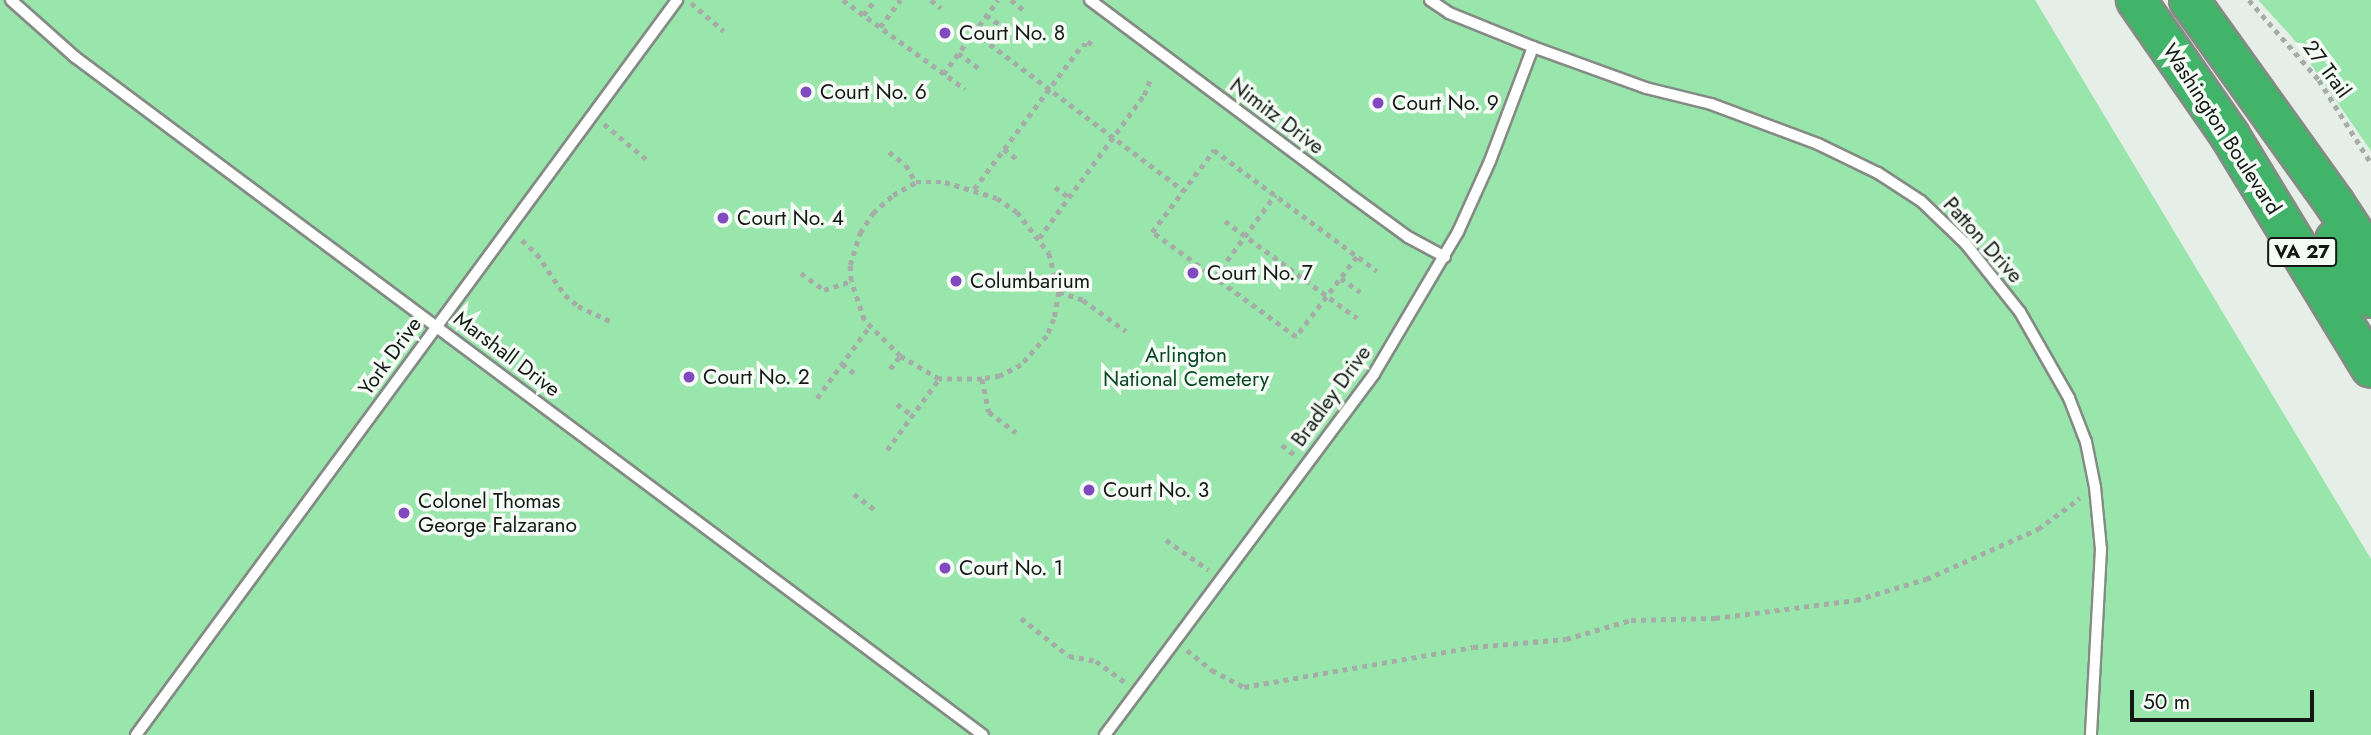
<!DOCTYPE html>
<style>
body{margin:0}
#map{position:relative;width:2371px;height:735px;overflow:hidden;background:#e6eee8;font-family:Jost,sans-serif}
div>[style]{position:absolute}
.green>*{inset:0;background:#98e6ac}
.path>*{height:4.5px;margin-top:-2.25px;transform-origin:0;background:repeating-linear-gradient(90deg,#a6aca7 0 5px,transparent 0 10px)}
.roads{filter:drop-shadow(2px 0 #848b85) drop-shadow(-2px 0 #848b85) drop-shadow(0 2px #848b85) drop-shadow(0 -2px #848b85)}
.service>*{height:10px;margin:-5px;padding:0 5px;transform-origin:5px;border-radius:5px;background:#fff}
.motorway>*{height:38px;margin:-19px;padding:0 19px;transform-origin:19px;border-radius:19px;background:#41b469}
.dots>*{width:19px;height:19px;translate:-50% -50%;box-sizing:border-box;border:4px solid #f4fcf5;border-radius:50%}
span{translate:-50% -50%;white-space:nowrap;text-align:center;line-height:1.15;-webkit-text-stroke:7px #f4fcf5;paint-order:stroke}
.shield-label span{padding:2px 5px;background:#f4fcf5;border:2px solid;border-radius:5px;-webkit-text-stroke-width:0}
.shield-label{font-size:19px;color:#141715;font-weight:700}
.poi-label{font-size:21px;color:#141715}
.left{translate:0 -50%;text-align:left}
.street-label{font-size:21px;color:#141715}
.park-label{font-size:21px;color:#084722}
.scale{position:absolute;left:2130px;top:690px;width:184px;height:32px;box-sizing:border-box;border:4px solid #141715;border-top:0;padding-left:9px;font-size:21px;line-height:24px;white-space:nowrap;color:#141715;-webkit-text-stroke:5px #f4fcf5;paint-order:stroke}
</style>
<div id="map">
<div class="green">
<i style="clip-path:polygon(0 0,2035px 0,2371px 559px,2371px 735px,0 735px)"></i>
<i style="clip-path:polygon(2258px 0,2371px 0,2371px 151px,2292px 37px)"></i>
</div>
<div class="path">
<i style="left:843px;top:0;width:151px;rotate:36.1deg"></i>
<i style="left:931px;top:0;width:13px;rotate:39deg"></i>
<i style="left:1011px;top:0;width:16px;rotate:38deg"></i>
<i style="left:2249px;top:0;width:106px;rotate:48.8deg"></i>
<i style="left:2319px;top:80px;width:98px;rotate:57.9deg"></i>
<i style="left:691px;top:3px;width:43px;rotate:40.3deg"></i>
<i style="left:863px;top:15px;width:19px;rotate:-51deg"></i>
<i style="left:986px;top:15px;width:29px;rotate:35deg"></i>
<i style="left:880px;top:27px;width:34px;rotate:-53deg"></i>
<i style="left:974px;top:32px;width:262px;rotate:37.1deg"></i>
<i style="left:958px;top:53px;width:29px;rotate:36deg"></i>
<i style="left:943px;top:74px;width:92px;rotate:-53.4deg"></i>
<i style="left:604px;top:124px;width:55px;rotate:39.8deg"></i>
<i style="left:1004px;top:149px;width:16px;rotate:38deg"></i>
<i style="left:889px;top:152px;width:21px;rotate:37deg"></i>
<i style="left:906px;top:165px;width:20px;rotate:60deg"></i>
<i style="left:916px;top:182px;width:29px"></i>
<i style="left:945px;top:182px;width:54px;rotate:17.1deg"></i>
<i style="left:997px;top:198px;width:24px;rotate:35deg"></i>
<i style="left:1017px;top:212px;width:52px;rotate:52deg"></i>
<i style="left:1049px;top:253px;width:40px;rotate:75.6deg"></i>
<i style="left:1059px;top:292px;width:27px;rotate:100deg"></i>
<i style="left:1054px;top:319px;width:18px;rotate:112deg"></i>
<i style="left:1047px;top:336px;width:39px;rotate:132deg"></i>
<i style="left:1021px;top:365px;width:24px;rotate:152deg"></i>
<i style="left:1000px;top:376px;width:18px;rotate:171deg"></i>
<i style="left:982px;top:379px;width:43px;rotate:180deg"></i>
<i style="left:939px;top:379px;width:45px;rotate:-149.5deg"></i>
<i style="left:900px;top:356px;width:51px;rotate:-135deg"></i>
<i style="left:864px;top:320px;width:41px;rotate:-108.4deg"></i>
<i style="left:851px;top:281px;width:16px;rotate:-94deg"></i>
<i style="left:850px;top:265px;width:34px;rotate:-73deg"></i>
<i style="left:860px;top:233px;width:24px;rotate:-57deg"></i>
<i style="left:873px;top:213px;width:27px;rotate:-42deg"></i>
<i style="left:893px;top:195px;width:26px;rotate:-29deg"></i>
<i style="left:1055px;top:187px;width:17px;rotate:36deg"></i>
<i style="left:974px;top:189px;width:180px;rotate:-53.1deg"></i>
<i style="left:1082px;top:45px;width:6px"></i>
<i style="left:1088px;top:45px;width:9px;rotate:-54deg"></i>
<i style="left:1225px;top:221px;width:164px;rotate:36.3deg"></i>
<i style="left:1039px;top:238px;width:177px;rotate:-53.7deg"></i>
<i style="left:1144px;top:95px;width:16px;rotate:-68deg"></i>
<i style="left:522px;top:240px;width:21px;rotate:43deg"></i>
<i style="left:537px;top:254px;width:50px;rotate:55.7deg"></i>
<i style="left:565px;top:295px;width:17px;rotate:40deg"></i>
<i style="left:578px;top:306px;width:38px;rotate:25deg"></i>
<i style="left:1357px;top:257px;width:101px;rotate:127.3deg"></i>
<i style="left:1296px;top:337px;width:178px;rotate:-143.9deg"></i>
<i style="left:1152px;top:232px;width:103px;rotate:-52.9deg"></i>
<i style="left:1214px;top:150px;width:203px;rotate:36.6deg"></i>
<i style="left:801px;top:273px;width:29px;rotate:36deg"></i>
<i style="left:824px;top:290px;width:28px;rotate:-18deg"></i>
<i style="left:1215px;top:277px;width:102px;rotate:-53.8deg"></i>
<i style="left:1341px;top:278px;width:24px;rotate:36deg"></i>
<i style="left:1059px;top:292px;width:25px;rotate:18deg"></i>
<i style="left:1083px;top:300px;width:53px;rotate:35.8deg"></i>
<i style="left:842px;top:364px;width:19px;rotate:36deg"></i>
<i style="left:890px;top:369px;width:16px;rotate:-52deg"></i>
<i style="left:982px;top:379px;width:34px;rotate:78deg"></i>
<i style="left:989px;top:412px;width:34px;rotate:37deg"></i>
<i style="left:817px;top:398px;width:88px;rotate:-53.8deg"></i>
<i style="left:897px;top:404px;width:19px;rotate:36deg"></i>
<i style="left:1282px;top:445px;width:16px;rotate:38deg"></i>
<i style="left:887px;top:450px;width:88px;rotate:-53.8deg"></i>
<i style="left:854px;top:494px;width:26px;rotate:37deg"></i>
<i style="left:1166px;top:540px;width:52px;rotate:34.9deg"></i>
<i style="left:1021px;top:618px;width:61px;rotate:38.4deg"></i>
<i style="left:1069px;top:656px;width:27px;rotate:10deg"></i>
<i style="left:1096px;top:661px;width:36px;rotate:36deg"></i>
<i style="left:1187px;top:650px;width:32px;rotate:39deg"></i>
<i style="left:1212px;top:670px;width:36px;rotate:28deg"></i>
<i style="left:1244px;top:687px;width:232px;rotate:-9.9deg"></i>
<i style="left:1473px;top:647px;width:93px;rotate:-4.9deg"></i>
<i style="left:1566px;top:639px;width:68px;rotate:-16.3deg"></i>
<i style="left:1631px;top:620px;width:84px;rotate:-1.4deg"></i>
<i style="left:1715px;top:618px;width:142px;rotate:-7.3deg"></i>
<i style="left:1856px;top:600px;width:73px;rotate:-16.7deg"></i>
<i style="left:1926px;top:579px;width:123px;rotate:-24.1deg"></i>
<i style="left:2038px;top:529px;width:52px;rotate:-36.4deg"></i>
</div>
<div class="roads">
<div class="service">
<i style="left:11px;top:0;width:86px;rotate:41.7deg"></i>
<i style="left:75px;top:57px;width:1133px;rotate:36.75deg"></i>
<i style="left:1090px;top:0;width:319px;rotate:36.8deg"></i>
<i style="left:1345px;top:191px;width:78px;rotate:36.1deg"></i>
<i style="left:1408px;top:237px;width:42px;rotate:28.4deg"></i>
<i style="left:1430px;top:0;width:23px;rotate:34deg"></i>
<i style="left:1449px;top:13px;width:91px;rotate:22deg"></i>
<i style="left:1533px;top:47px;width:120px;rotate:19.9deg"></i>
<i style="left:1646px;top:88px;width:67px;rotate:13.8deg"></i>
<i style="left:1711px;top:104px;width:114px;rotate:20.5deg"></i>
<i style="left:1818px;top:144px;width:67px;rotate:25.8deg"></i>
<i style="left:1878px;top:173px;width:51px;rotate:33.1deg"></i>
<i style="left:1921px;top:201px;width:61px;rotate:43.7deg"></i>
<i style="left:1965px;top:243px;width:88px;rotate:51.4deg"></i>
<i style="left:2020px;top:312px;width:99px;rotate:60.3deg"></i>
<i style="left:2069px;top:398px;width:47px;rotate:68.9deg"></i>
<i style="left:2086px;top:442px;width:46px;rotate:78.7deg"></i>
<i style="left:2095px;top:487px;width:62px;rotate:84.5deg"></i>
<i style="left:2101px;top:549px;width:186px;rotate:93.1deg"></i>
<i style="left:136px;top:735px;width:913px;rotate:-53.64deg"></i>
<i style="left:1105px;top:735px;width:450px;rotate:-53.3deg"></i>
<i style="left:1374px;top:374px;width:165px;rotate:-59.4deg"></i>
<i style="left:1458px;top:232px;width:78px;rotate:-65.7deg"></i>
<i style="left:1490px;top:161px;width:122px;rotate:-69.3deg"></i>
</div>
<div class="motorway">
<i style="left:2136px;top:0;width:165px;rotate:55.3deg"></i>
<i style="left:2230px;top:136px;width:271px;rotate:58.7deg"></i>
<i style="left:2189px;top:0;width:251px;rotate:54.4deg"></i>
<i style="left:2335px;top:204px;width:66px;rotate:56.8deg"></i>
<i style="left:2335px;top:240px;width:68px;rotate:58.2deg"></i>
</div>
</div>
<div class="dots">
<i style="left:945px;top:33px;background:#8049c0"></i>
<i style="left:806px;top:92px;background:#8049c0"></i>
<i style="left:1378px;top:103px;background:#8049c0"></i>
<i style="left:723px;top:218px;background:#8049c0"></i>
<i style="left:1193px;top:273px;background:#8049c0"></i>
<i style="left:956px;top:281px;background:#8049c0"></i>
<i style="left:689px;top:377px;background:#8049c0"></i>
<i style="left:1089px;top:490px;background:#8049c0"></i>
<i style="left:404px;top:513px;background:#8049c0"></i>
<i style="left:945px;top:568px;background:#8049c0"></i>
</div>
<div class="shield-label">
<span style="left:2302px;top:252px">VA 27</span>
</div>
<div class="poi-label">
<span class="left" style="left:959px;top:33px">Court No. 8</span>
<span class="left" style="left:820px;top:92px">Court No. 6</span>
<span class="left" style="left:1392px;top:103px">Court No. 9</span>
<span class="left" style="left:737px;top:218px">Court No. 4</span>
<span class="left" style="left:1207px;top:273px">Court No. 7</span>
<span class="left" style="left:970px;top:281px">Columbarium</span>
<span class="left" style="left:703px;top:377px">Court No. 2</span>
<span class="left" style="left:1103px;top:490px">Court No. 3</span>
<span class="left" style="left:418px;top:513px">Colonel Thomas<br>George Falzarano</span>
<span class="left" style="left:959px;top:568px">Court No. 1</span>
</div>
<div class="street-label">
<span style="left:2327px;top:69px;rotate:54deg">27 Trail</span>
<span style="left:1277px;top:116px;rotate:37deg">Nimitz Drive</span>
<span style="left:2222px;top:129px;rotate:57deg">Washington Boulevard</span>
<span style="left:1983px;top:240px;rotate:48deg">Patton Drive</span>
<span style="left:507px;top:354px;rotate:37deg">Marshall Drive</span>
<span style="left:390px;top:356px;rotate:-54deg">York Drive</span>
<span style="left:1331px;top:396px;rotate:-54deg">Bradley Drive</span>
</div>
<div class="park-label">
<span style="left:1186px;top:367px">Arlington<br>National Cemetery</span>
</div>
<div class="scale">50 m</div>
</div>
